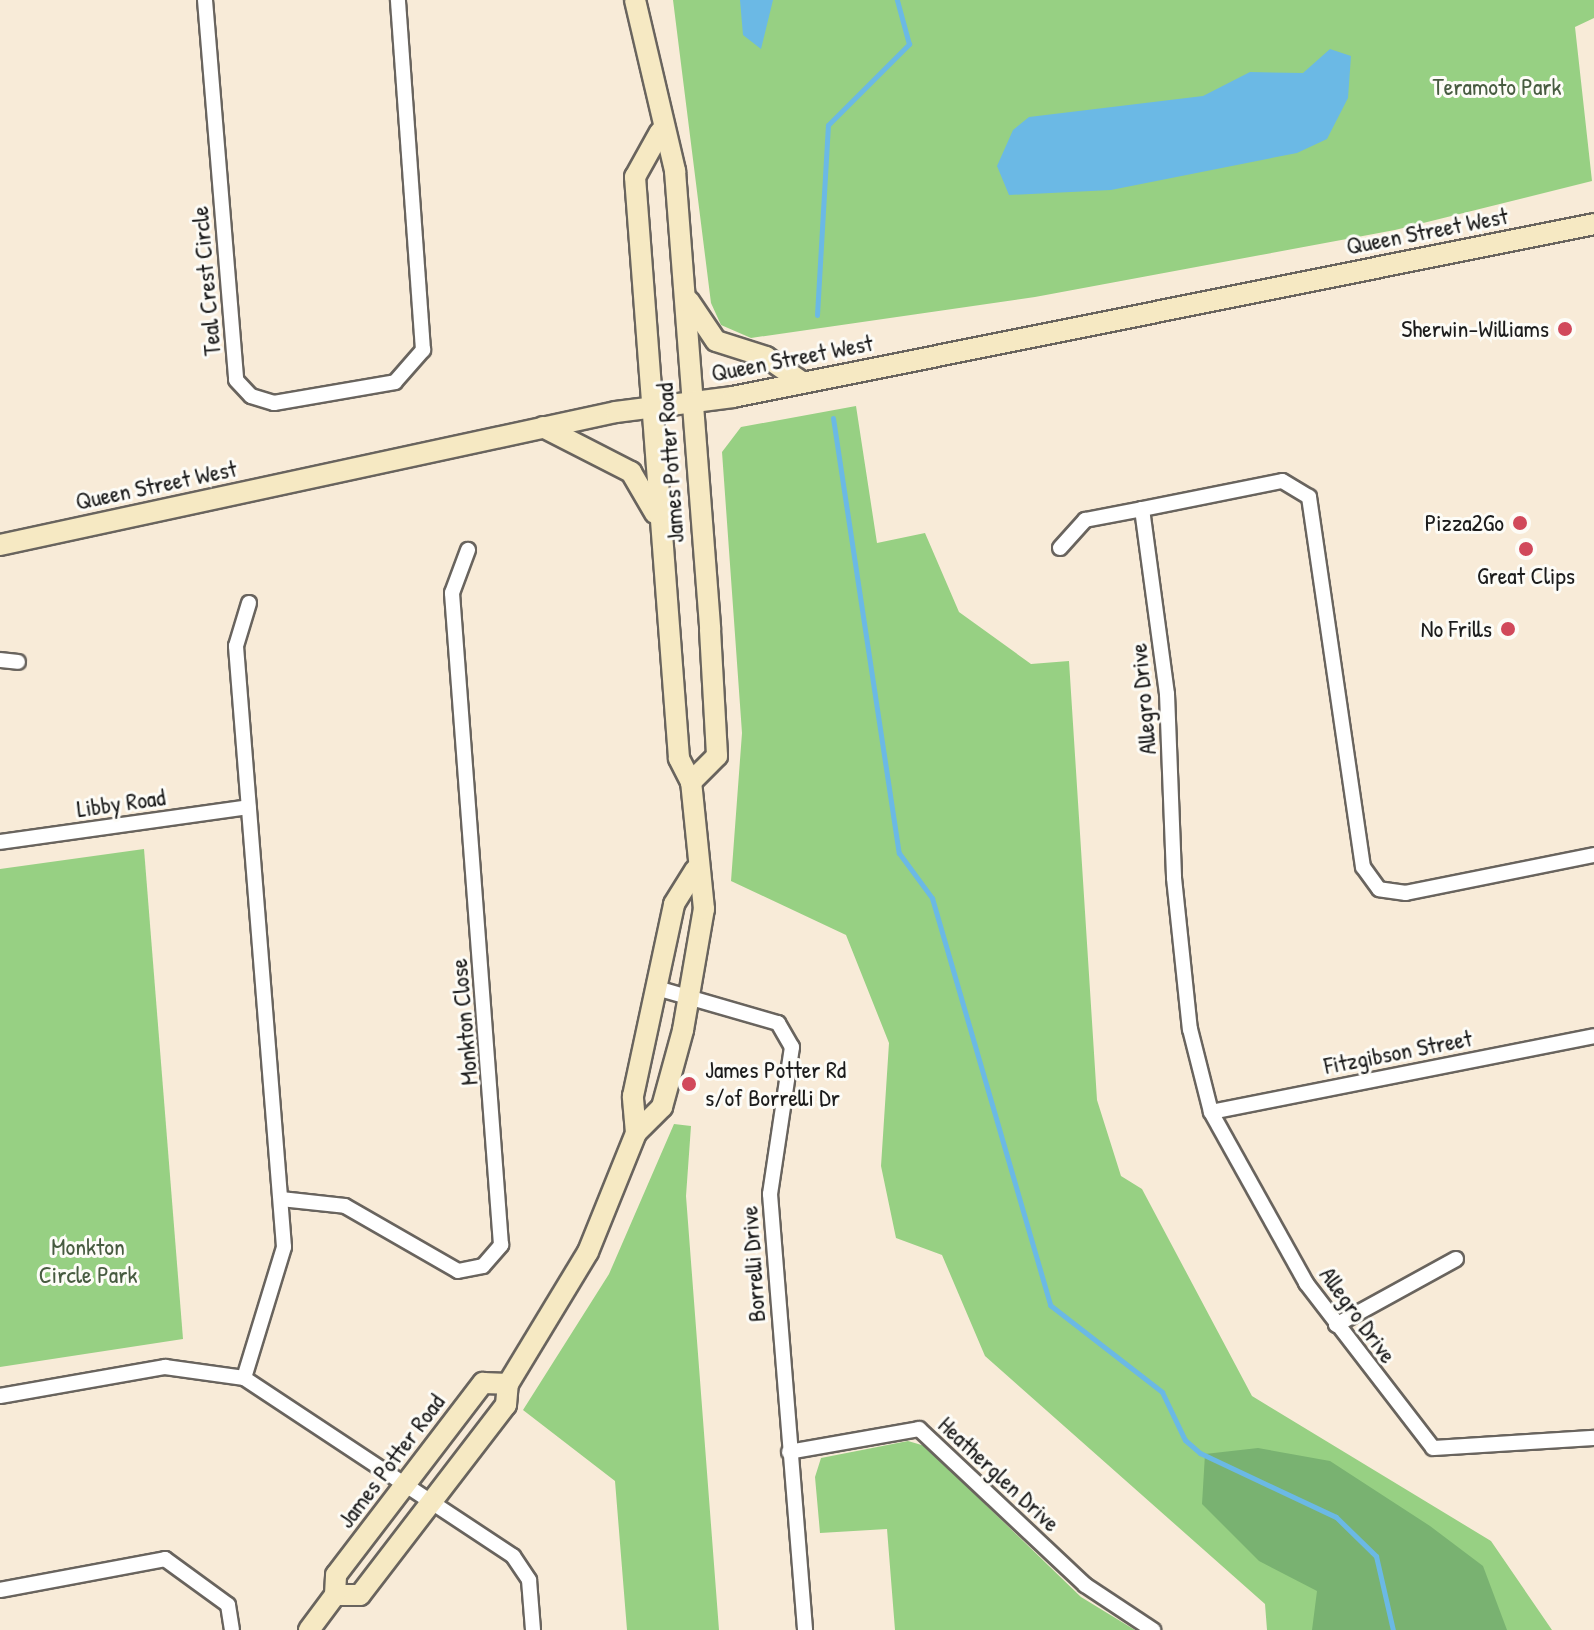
<!DOCTYPE html>
<style>
body{margin:0}
#map{position:relative;width:1594px;height:1630px;overflow:hidden;background:#f8ebd8;font-family:"Patrick Hand",sans-serif}
div>[style]{position:absolute}
.green>*{inset:0;background:#97d083}
.forest>*{inset:0;background:#79b271}
.water>*{inset:0;background:#6bb9e5}
.stream>*{height:5px;margin:-2.5px;padding:0 2.5px;transform-origin:2.5px;border-radius:2.5px;background:#6bb9e5}
.roads{filter:drop-shadow(2px 0 #69645e) drop-shadow(-2px 0 #69645e) drop-shadow(0 2px #69645e) drop-shadow(0 -2px #69645e)}
.street>*{height:14px;margin:-7px;padding:0 7px;transform-origin:7px;border-radius:7px;background:#fff}
.secondary>*{height:20px;margin:-10px;padding:0 10px;transform-origin:10px;border-radius:10px;background:#f6e9c3}
.dots>*{width:22px;height:22px;translate:-50% -50%;box-sizing:border-box;border:4px solid #fdfcf7;border-radius:50%}
span{translate:-50% -50%;white-space:nowrap;text-align:center;line-height:1.15;-webkit-text-stroke:6px #fdfcf7;paint-order:stroke}
.park-label{font-size:24px;color:#475b40}
.street-label{font-size:24px;color:#1c1c1c}
.poi-label{font-size:24px;color:#1c1c1c}
.right{translate:-100% -50%;text-align:right}
.left{translate:0 -50%;text-align:left}
</style>
<div id="map">
<div class="green">
<i style="clip-path:polygon(673px 0,1594px 0,1594px 18px,1575px 27px,1592px 181px,1395px 230px,1035px 297px,751px 338px,721px 325px,711px 303px)"></i>
<i style="clip-path:polygon(856px 406px,877px 543px,925px 533px,959px 612px,1031px 664px,1069px 661px,1097px 1100px,1121px 1176px,1142px 1189px,1252px 1396px,1491px 1541px,1552px 1630px,1267px 1630px,1265px 1604px,985px 1356px,942px 1255px,896px 1238px,881px 1166px,889px 1043px,846px 935px,731px 881px,742px 733px,722px 452px,741px 427px)"></i>
<i style="clip-path:polygon(144px 849px,183px 1339px,0 1367px,0 869px)"></i>
<i style="clip-path:polygon(674px 1124px,691px 1126px,686px 1196px,719px 1630px,627px 1630px,615px 1481px,523px 1410px,609px 1274px)"></i>
<i style="clip-path:polygon(908px 1441px,925px 1446px,1081px 1597px,1135px 1630px,895px 1630px,887px 1529px,820px 1533px,815px 1477px,821px 1458px)"></i>
</div>
<div class="forest">
<i style="clip-path:polygon(1258px 1448px,1330px 1461px,1430px 1526px,1483px 1566px,1507px 1630px,1312px 1630px,1317px 1591px,1259px 1561px,1202px 1504px,1205px 1454px)"></i>
</div>
<div class="water">
<i style="clip-path:polygon(740px 0,773px 0,761px 49px,743px 35px)"></i>
<i style="clip-path:polygon(1330px 49px,1351px 56px,1348px 98px,1327px 139px,1297px 153px,1111px 190px,1009px 195px,997px 166px,1013px 130px,1029px 117px,1203px 96px,1250px 72px,1303px 73px)"></i>
</div>
<div class="stream">
<i style="left:817px;top:315px;width:190px;rotate:-86.7deg"></i>
<i style="left:828px;top:125px;width:115px;rotate:-45deg"></i>
<i style="left:909px;top:44px;width:46px;rotate:-105.3deg"></i>
<i style="left:833px;top:418px;width:440px;rotate:81.4deg"></i>
<i style="left:899px;top:853px;width:56px;rotate:53.7deg"></i>
<i style="left:932px;top:898px;width:424px;rotate:73.8deg"></i>
<i style="left:1050px;top:1305px;width:142px;rotate:37.8deg"></i>
<i style="left:1162px;top:1392px;width:53px;rotate:64.4deg"></i>
<i style="left:1185px;top:1440px;width:20px;rotate:41deg"></i>
<i style="left:1200px;top:1453px;width:150px;rotate:25.2deg"></i>
<i style="left:1336px;top:1517px;width:56px;rotate:44.3deg"></i>
<i style="left:1376px;top:1556px;width:76px;rotate:77.1deg"></i>
</div>
<div class="roads">
<div class="street">
<i style="left:205px;top:0;width:381px;rotate:85.3deg"></i>
<i style="left:236px;top:380px;width:22px;rotate:47deg"></i>
<i style="left:251px;top:396px;width:24px;rotate:17deg"></i>
<i style="left:274px;top:403px;width:123px;rotate:-9.8deg"></i>
<i style="left:395px;top:382px;width:43px;rotate:-48.8deg"></i>
<i style="left:423px;top:350px;width:351px;rotate:-94.1deg"></i>
<i style="left:1060px;top:548px;width:38px;rotate:-48deg"></i>
<i style="left:1085px;top:520px;width:58px;rotate:-10.9deg"></i>
<i style="left:0;top:660px;width:18px;rotate:6deg"></i>
<i style="left:0;top:842px;width:251px;rotate:-8deg"></i>
<i style="left:1594px;top:855px;width:192px;rotate:168.6deg"></i>
<i style="left:1406px;top:893px;width:27px;rotate:-172deg"></i>
<i style="left:1379px;top:889px;width:27px;rotate:-126deg"></i>
<i style="left:1363px;top:867px;width:374px;rotate:-98.3deg"></i>
<i style="left:1309px;top:497px;width:31px;rotate:-149deg"></i>
<i style="left:1282px;top:481px;width:143px;rotate:168.7deg"></i>
<i style="left:1142px;top:509px;width:187px;rotate:82.3deg"></i>
<i style="left:1167px;top:694px;width:184px;rotate:87.8deg"></i>
<i style="left:1174px;top:878px;width:152px;rotate:84deg"></i>
<i style="left:1190px;top:1029px;width:86px;rotate:75.8deg"></i>
<i style="left:1211px;top:1112px;width:196px;rotate:60.9deg"></i>
<i style="left:1306px;top:1283px;width:208px;rotate:52.4deg"></i>
<i style="left:1433px;top:1448px;width:161px;rotate:-3.6deg"></i>
<i style="left:660px;top:989px;width:123px;rotate:16.1deg"></i>
<i style="left:778px;top:1023px;width:28px;rotate:60deg"></i>
<i style="left:792px;top:1047px;width:149px;rotate:98.5deg"></i>
<i style="left:770px;top:1194px;width:437px;rotate:85.4deg"></i>
<i style="left:1211px;top:1112px;width:390px;rotate:-11.2deg"></i>
<i style="left:281px;top:1199px;width:64px;rotate:6.2deg"></i>
<i style="left:345px;top:1206px;width:130px;rotate:29.9deg"></i>
<i style="left:458px;top:1271px;width:25px;rotate:-11deg"></i>
<i style="left:483px;top:1266px;width:28px;rotate:-49deg"></i>
<i style="left:501px;top:1245px;width:654px;rotate:-94.3deg"></i>
<i style="left:452px;top:593px;width:46px;rotate:-69.6deg"></i>
<i style="left:1336px;top:1325px;width:137px;rotate:-28.8deg"></i>
<i style="left:244px;top:1378px;width:137px;rotate:-73deg"></i>
<i style="left:284px;top:1247px;width:603px;rotate:-94.57deg"></i>
<i style="left:236px;top:646px;width:45px;rotate:-73.2deg"></i>
<i style="left:0;top:1396px;width:168px;rotate:-10deg"></i>
<i style="left:165px;top:1367px;width:80px;rotate:7.9deg"></i>
<i style="left:244px;top:1378px;width:323px;rotate:33.5deg"></i>
<i style="left:513px;top:1556px;width:29px;rotate:56deg"></i>
<i style="left:529px;top:1580px;width:50px;rotate:85.4deg"></i>
<i style="left:789px;top:1452px;width:132px;rotate:-10deg"></i>
<i style="left:919px;top:1429px;width:228px;rotate:43.2deg"></i>
<i style="left:1085px;top:1585px;width:82px;rotate:33.5deg"></i>
<i style="left:0;top:1590px;width:168px;rotate:-10.6deg"></i>
<i style="left:165px;top:1559px;width:78px;rotate:36.1deg"></i>
<i style="left:228px;top:1605px;width:25px;rotate:81deg"></i>
</div>
<div class="secondary">
<i style="left:635px;top:0;width:176px;rotate:76.8deg"></i>
<i style="left:675px;top:171px;width:460px;rotate:85.6deg"></i>
<i style="left:710px;top:630px;width:126px;rotate:86.8deg"></i>
<i style="left:717px;top:756px;width:37px;rotate:135deg"></i>
<i style="left:689px;top:301px;width:48px;rotate:56deg"></i>
<i style="left:716px;top:341px;width:52px;rotate:17.7deg"></i>
<i style="left:766px;top:357px;width:44px;rotate:34.8deg"></i>
<i style="left:543px;top:427px;width:99px;rotate:27.1deg"></i>
<i style="left:631px;top:472px;width:48px;rotate:59.7deg"></i>
<i style="left:0;top:545px;width:630px;rotate:-12.18deg"></i>
<i style="left:616px;top:412px;width:118px;rotate:-7.3deg"></i>
<i style="left:733px;top:397px;width:878px;rotate:-11.36deg"></i>
<i style="left:636px;top:1133px;width:37px;rotate:-95deg"></i>
<i style="left:633px;top:1096px;width:196px;rotate:-77.9deg"></i>
<i style="left:674px;top:904px;width:40px;rotate:-58deg"></i>
<i style="left:335px;top:1595px;width:25px"></i>
<i style="left:360px;top:1595px;width:240px;rotate:-52.5deg"></i>
<i style="left:506px;top:1405px;width:21px;rotate:-85deg"></i>
<i style="left:508px;top:1384px;width:154px;rotate:-58.8deg"></i>
<i style="left:588px;top:1252px;width:128px;rotate:-68deg"></i>
<i style="left:636px;top:1133px;width:37px;rotate:-45deg"></i>
<i style="left:662px;top:1107px;width:80px;rotate:-74.7deg"></i>
<i style="left:683px;top:1030px;width:123px;rotate:-80.2deg"></i>
<i style="left:704px;top:909px;width:128px;rotate:-95.8deg"></i>
<i style="left:691px;top:782px;width:27px;rotate:-117deg"></i>
<i style="left:679px;top:758px;width:583px;rotate:-94.33deg"></i>
<i style="left:635px;top:177px;width:51px;rotate:-60.9deg"></i>
<i style="left:309px;top:1630px;width:44px;rotate:-53.4deg"></i>
<i style="left:335px;top:1595px;width:20px;rotate:-87deg"></i>
<i style="left:336px;top:1575px;width:242px;rotate:-52.6deg"></i>
<i style="left:483px;top:1383px;width:25px;rotate:2deg"></i>
</div>
</div>
<div class="dots">
<i style="left:1565px;top:329px;background:#d1495b"></i>
<i style="left:1520px;top:523px;background:#d1495b"></i>
<i style="left:1526px;top:549px;background:#d1495b"></i>
<i style="left:1508px;top:629px;background:#d1495b"></i>
<i style="left:689px;top:1084px;background:#d1495b"></i>
</div>
<div class="park-label">
<span style="left:1497px;top:87px">Teramoto Park</span>
<span style="left:88px;top:1261px">Monkton<br>Circle Park</span>
</div>
<div class="street-label">
<span style="left:1427px;top:231px;rotate:-11deg">Queen Street West</span>
<span style="left:206px;top:281px;rotate:-95deg">Teal Crest Circle</span>
<span style="left:792px;top:358px;rotate:-11deg">Queen Street West</span>
<span style="left:670px;top:463px;rotate:-94deg">James Potter Road</span>
<span style="left:156px;top:485px;rotate:-12deg">Queen Street West</span>
<span style="left:1143px;top:699px;rotate:-95deg">Allegro Drive</span>
<span style="left:121px;top:803px;rotate:-8deg">Libby Road</span>
<span style="left:464px;top:1022px;rotate:-95deg">Monkton Close</span>
<span style="left:1398px;top:1052px;rotate:-11deg">Fitzgibson Street</span>
<span style="left:753px;top:1264px;rotate:-94deg">Borrelli Drive</span>
<span style="left:1358px;top:1315px;rotate:54deg">Allegro Drive</span>
<span style="left:391px;top:1461px;rotate:-53deg">James Potter Road</span>
<span style="left:999px;top:1474px;rotate:43deg">Heatherglen Drive</span>
</div>
<div class="poi-label">
<span class="right" style="left:1549px;top:329px">Sherwin-Williams</span>
<span class="right" style="left:1504px;top:523px">Pizza2Go</span>
<span style="left:1526px;top:576px">Great Clips</span>
<span class="right" style="left:1492px;top:629px">No Frills</span>
<span class="left" style="left:705px;top:1084px">James Potter Rd<br>s/of Borrelli Dr</span>
</div>
</div>
